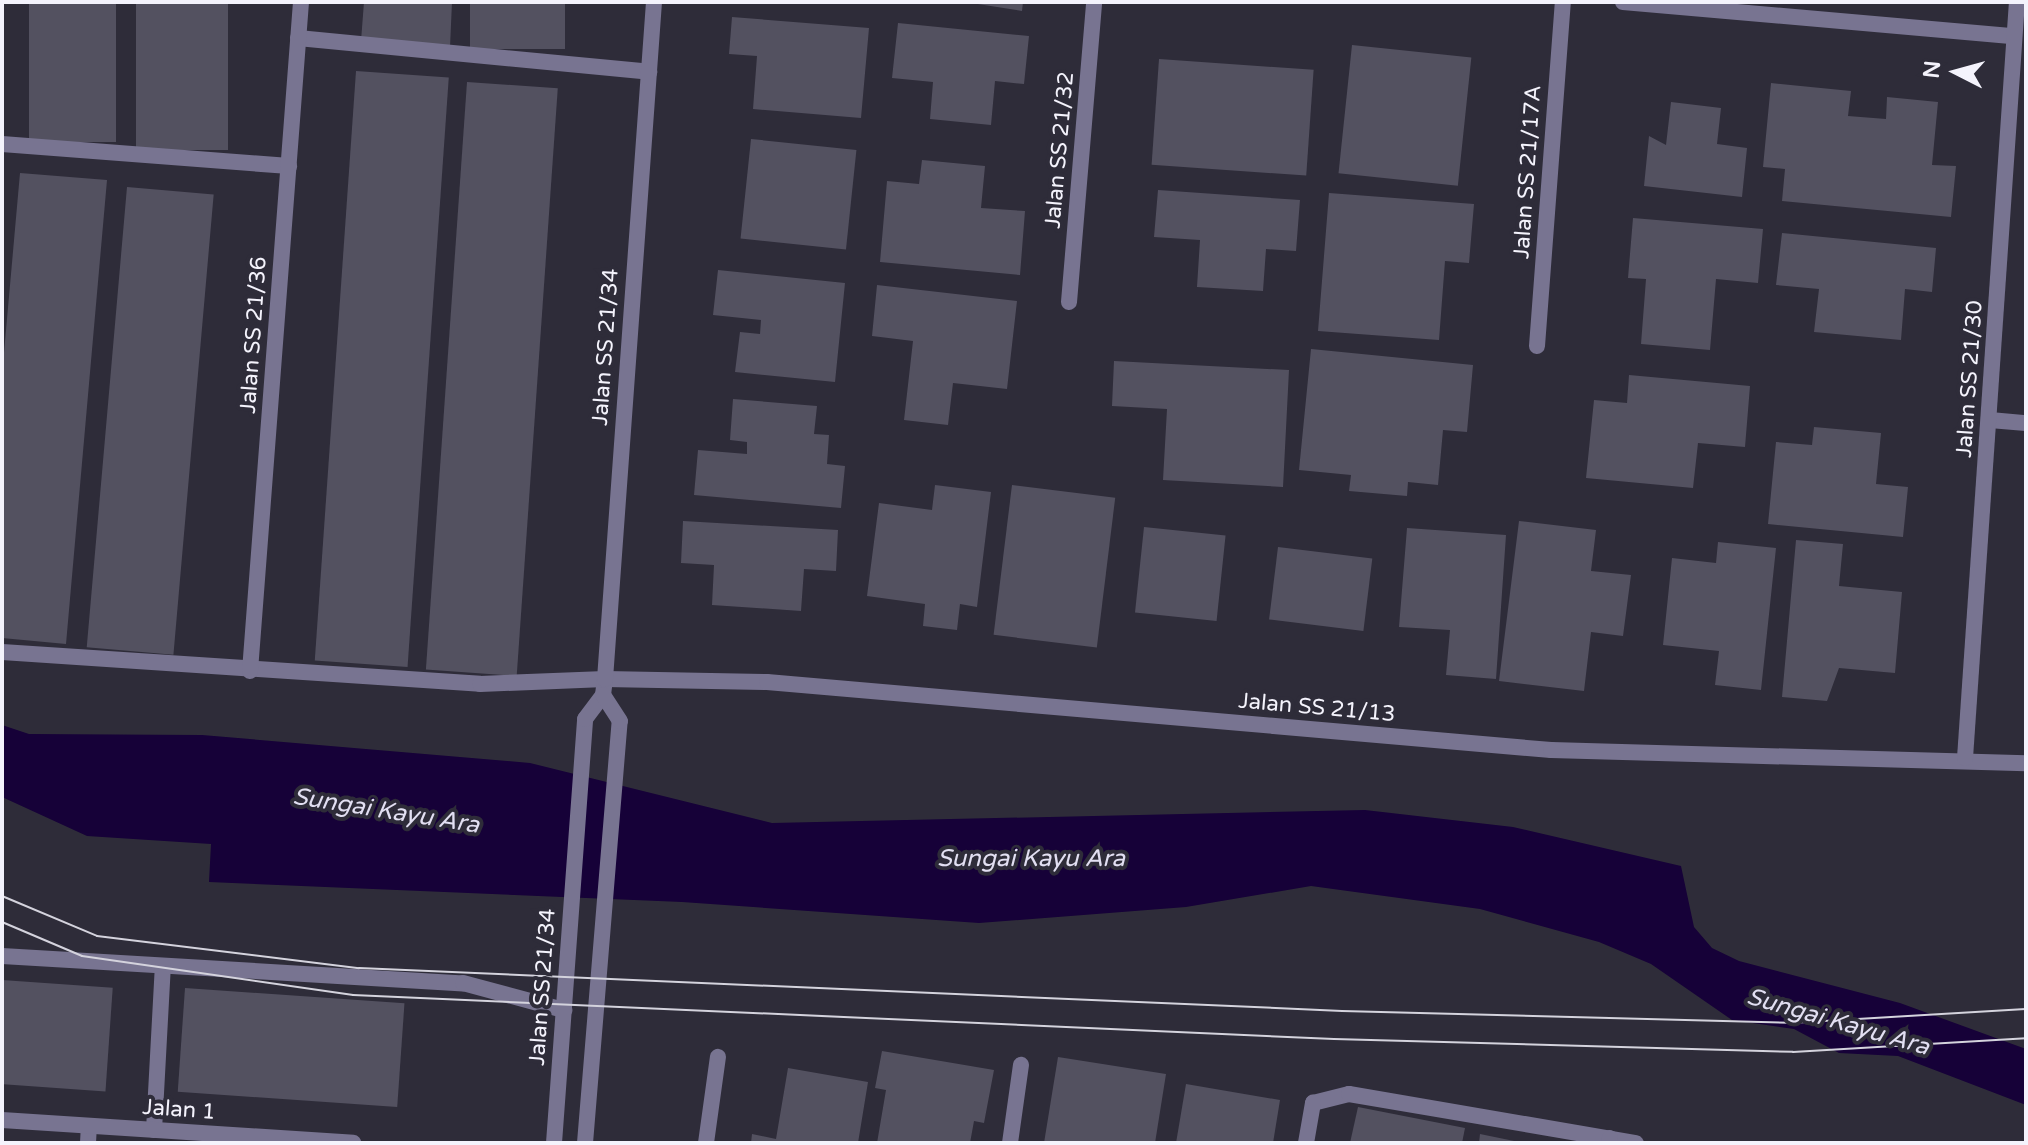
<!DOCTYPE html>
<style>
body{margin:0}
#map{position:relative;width:2028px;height:1145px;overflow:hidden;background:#2e2c39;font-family:"Varela Round",sans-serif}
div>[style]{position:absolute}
.water>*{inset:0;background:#160138}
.building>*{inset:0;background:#535160;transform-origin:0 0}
.service>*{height:16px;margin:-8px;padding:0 8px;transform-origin:8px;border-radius:8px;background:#787491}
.minor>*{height:16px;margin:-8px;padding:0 8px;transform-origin:8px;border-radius:8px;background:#787491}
.tram>*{height:2px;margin:-1px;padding:0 1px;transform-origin:1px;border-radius:1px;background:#d4d3dd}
span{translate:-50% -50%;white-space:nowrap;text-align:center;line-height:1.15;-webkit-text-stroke:8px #2e2c39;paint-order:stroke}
.street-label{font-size:22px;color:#f4f3fc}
.water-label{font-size:24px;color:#e2dff2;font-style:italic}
.frame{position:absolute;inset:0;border:4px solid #f4f3fc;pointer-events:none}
.north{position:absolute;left:1916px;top:32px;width:80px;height:80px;-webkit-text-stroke:6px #2e2c39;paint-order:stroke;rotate:276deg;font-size:22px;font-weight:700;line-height:32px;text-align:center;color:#f4f3fc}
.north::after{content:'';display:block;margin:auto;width:28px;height:36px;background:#f4f3fc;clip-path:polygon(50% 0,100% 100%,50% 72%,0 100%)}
</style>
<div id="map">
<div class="water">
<i style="clip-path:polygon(2px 725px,29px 734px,202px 735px,530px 763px,772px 823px,1365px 810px,1513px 827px,1681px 866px,1694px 927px,1712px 948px,1739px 961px,1900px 1003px,2026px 1049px,2026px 1105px,1898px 1056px,1839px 1053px,1794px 1029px,1732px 1020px,1651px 964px,1599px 942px,1480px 909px,1311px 886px,1186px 907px,979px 923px,682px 902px,209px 882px,211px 844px,87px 836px,2px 797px)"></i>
</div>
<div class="building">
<i style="left:29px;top:2px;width:87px;height:140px"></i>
<i style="left:136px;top:2px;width:92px;height:148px"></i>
<i style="clip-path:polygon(364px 2px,452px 2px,450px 47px,361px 41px)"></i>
<i style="left:470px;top:2px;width:95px;height:47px"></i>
<i style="clip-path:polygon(965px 2px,1023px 2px,1022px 11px)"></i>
<i style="clip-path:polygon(732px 17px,869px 28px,861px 118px,753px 109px,757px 56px,729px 54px)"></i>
<i style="clip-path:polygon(898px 23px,1029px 36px,1024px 84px,995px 81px,991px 125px,930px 119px,933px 82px,892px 78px)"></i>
<i style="left:1352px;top:45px;width:120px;height:129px;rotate:6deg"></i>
<i style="left:1159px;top:59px;width:155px;height:106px;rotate:4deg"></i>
<i style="left:356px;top:71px;width:93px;height:591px;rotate:4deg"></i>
<i style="left:467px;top:82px;width:91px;height:589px;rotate:4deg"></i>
<i style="clip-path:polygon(1771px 83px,1851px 91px,1848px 116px,1886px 119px,1887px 97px,1938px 102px,1932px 165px,1956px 166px,1951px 217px,1782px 201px,1785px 169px,1763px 167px)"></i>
<i style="clip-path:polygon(1671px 102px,1721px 108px,1717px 144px,1747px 148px,1742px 197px,1644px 186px,1649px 136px,1666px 145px)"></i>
<i style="left:751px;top:139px;width:106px;height:100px;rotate:6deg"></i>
<i style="clip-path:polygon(922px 160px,985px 166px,981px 208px,1025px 211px,1020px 275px,880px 262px,887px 181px,919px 184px)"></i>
<i style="clip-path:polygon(20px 173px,107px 180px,66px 644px,2px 638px,2px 375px)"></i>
<i style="left:127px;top:187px;width:87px;height:462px;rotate:5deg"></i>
<i style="clip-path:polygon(1158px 190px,1300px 200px,1296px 251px,1266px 249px,1263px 291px,1197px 287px,1200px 240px,1154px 237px)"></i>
<i style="clip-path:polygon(1329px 193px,1474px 204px,1469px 263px,1445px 261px,1439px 340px,1318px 331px)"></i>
<i style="clip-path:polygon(1633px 218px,1763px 229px,1758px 283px,1716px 279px,1710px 350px,1641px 344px,1646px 279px,1628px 278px)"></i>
<i style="clip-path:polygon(1782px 233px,1936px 248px,1932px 292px,1905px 289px,1901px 340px,1814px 332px,1819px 289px,1776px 285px)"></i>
<i style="clip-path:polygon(718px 270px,845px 283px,835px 382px,735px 372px,740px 332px,760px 334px,761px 320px,713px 315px)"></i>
<i style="clip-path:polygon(877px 285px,1017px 301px,1007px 389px,953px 383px,948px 425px,904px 420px,913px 341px,872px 336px)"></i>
<i style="clip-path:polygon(1311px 349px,1473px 365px,1467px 432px,1443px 430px,1438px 485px,1408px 482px,1407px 496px,1349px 491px,1351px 475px,1299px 470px)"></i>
<i style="clip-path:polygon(1114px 361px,1289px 370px,1283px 487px,1163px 480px,1167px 409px,1112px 406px)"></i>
<i style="clip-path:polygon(1629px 375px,1750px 386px,1745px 447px,1698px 443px,1693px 488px,1586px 478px,1594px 400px,1627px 403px)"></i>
<i style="clip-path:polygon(733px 399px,817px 406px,814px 434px,829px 435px,827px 464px,845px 466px,841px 508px,694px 495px,698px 450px,747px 454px,747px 442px,730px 440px)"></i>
<i style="clip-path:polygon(1814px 427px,1881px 433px,1876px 484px,1908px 487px,1903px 537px,1768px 524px,1776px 442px,1812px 445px)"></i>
<i style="clip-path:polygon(935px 485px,991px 492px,977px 607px,960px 604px,957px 630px,923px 626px,925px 604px,867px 596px,879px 503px,932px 510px)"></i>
<i style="left:1012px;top:485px;width:104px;height:151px;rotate:7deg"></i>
<i style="clip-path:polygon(683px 521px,838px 530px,836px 571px,804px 569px,801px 611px,712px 605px,714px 565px,681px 563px)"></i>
<i style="clip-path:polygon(1519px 521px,1596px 530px,1591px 571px,1631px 575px,1623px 636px,1591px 632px,1584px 691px,1499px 681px)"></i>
<i style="left:1144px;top:527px;width:82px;height:86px;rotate:6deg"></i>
<i style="clip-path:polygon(1407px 528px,1506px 535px,1496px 679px,1446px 675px,1450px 630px,1399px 627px)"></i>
<i style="clip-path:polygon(1796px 540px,1843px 544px,1839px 586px,1902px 592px,1895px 673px,1839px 668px,1827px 701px,1782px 697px)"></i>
<i style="clip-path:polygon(1718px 542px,1776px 548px,1761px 690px,1715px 685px,1719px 651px,1663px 645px,1672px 558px,1716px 563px)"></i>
<i style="left:1278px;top:547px;width:95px;height:73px;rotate:7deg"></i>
<i style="left:2px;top:980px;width:111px;height:104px;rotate:4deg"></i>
<i style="left:185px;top:988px;width:220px;height:104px;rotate:4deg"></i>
<i style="clip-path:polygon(882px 1051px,994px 1070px,984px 1123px,974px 1121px,970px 1143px,877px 1143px,886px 1090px,875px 1088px)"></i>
<i style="clip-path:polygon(1058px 1057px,1166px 1074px,1155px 1143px,1044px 1143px)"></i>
<i style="clip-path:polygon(788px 1068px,868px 1082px,858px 1143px,751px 1143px,752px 1134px,776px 1139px)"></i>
<i style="clip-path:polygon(1186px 1084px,1280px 1100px,1273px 1143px,1176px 1143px)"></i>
<i style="clip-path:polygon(1358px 1107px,1465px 1128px,1462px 1143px,1350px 1143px)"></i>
<i style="clip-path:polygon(1480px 1134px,1519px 1142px,1519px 1143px,1479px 1143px)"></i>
</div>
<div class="service">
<i style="left:298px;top:38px;width:353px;rotate:5.5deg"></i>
<i style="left:2px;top:144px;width:288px;rotate:4.4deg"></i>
<i style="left:2px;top:652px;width:479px;rotate:3.8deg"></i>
<i style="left:480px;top:684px;width:125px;rotate:-2.3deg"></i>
<i style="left:2px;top:956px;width:462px;rotate:3.4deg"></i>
<i style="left:463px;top:983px;width:105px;rotate:15deg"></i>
<i style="left:1313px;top:1103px;width:37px;rotate:-14deg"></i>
<i style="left:1349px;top:1094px;width:291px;rotate:9.7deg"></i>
<i style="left:154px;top:1130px;width:164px;rotate:-86.9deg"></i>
<i style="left:88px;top:1143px;width:17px;rotate:-87deg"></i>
</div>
<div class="minor">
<i style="left:1623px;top:2px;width:392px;rotate:5deg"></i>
<i style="left:1069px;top:302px;width:301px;rotate:-85.2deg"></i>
<i style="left:1537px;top:346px;width:345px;rotate:-85.7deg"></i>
<i style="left:1990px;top:420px;width:36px;rotate:5deg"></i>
<i style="left:250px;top:671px;width:671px;rotate:-85.64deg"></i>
<i style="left:605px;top:679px;width:162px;rotate:1.1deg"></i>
<i style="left:767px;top:682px;width:787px;rotate:4.96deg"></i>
<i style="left:1551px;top:750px;width:475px;rotate:1.6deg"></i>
<i style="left:1965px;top:758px;width:758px;rotate:-86.07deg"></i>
<i style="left:2px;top:1120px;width:352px;rotate:3.7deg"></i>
<i style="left:554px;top:1143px;width:425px;rotate:-85.8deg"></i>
<i style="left:585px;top:719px;width:30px;rotate:-53deg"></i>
<i style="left:603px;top:695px;width:16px;rotate:-83deg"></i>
<i style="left:605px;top:679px;width:679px;rotate:-85.86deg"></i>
<i style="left:585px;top:1143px;width:423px;rotate:-85.3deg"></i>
<i style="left:620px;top:721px;width:31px;rotate:-123deg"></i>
<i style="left:706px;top:1143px;width:87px;rotate:-82.1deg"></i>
<i style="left:1010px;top:1143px;width:79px;rotate:-82deg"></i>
<i style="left:1306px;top:1143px;width:41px;rotate:-80.1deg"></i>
<i style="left:1609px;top:1143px;width:5px;rotate:-79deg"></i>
</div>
<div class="tram">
<i style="left:2px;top:896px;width:103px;rotate:22.8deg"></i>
<i style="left:97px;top:936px;width:264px;rotate:7deg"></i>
<i style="left:359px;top:968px;width:984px;rotate:2.5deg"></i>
<i style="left:1342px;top:1011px;width:448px;rotate:1.5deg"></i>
<i style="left:1790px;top:1023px;width:236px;rotate:-3.4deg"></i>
<i style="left:2px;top:922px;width:87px;rotate:23deg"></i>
<i style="left:82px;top:956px;width:274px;rotate:8.2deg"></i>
<i style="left:353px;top:995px;width:982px;rotate:2.57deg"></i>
<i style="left:1334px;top:1039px;width:459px;rotate:1.6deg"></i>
<i style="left:1793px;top:1052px;width:233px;rotate:-3.4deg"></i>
</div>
<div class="street-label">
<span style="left:1060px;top:150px;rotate:-85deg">Jalan SS 21/32</span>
<span style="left:1528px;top:172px;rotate:-86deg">Jalan SS 21/17A</span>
<span style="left:254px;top:335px;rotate:-86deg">Jalan SS 21/36</span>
<span style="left:606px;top:347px;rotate:-86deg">Jalan SS 21/34</span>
<span style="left:1970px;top:379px;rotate:-86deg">Jalan SS 21/30</span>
<span style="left:1317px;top:708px;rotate:5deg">Jalan SS 21/13</span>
<span style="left:543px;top:987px;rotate:-86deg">Jalan SS 21/34</span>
<span style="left:179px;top:1110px;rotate:4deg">Jalan 1</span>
</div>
<div class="water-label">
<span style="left:386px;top:811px;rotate:9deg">Sungai Kayu Ara</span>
<span style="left:1031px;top:859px">Sungai Kayu Ara</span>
<span style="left:1838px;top:1022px;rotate:16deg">Sungai Kayu Ara</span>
</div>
<div class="frame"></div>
<div class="north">N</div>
</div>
